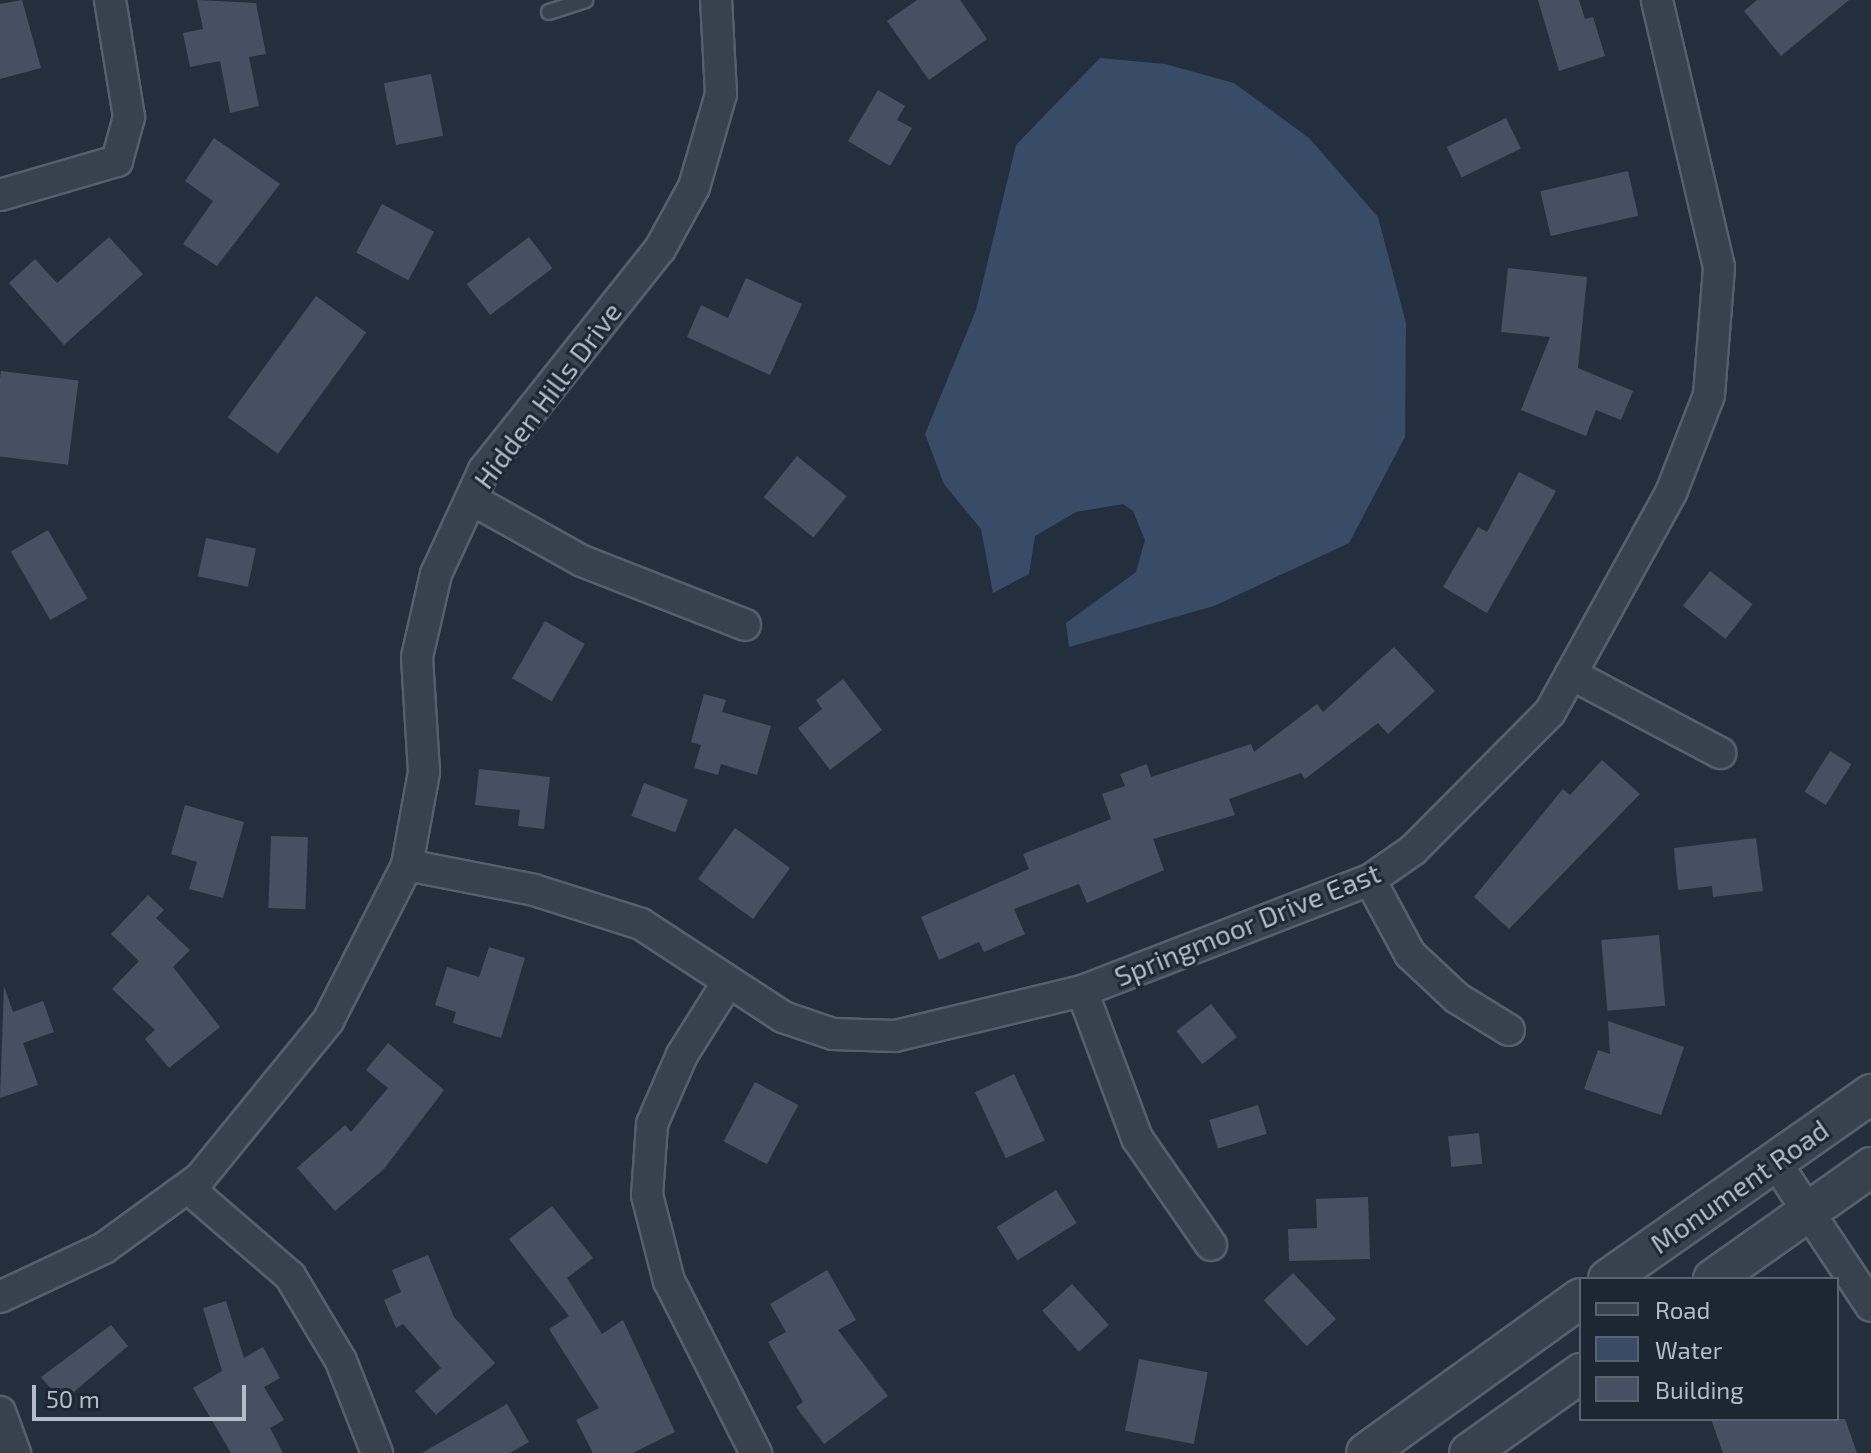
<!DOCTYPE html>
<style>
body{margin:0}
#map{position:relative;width:1871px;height:1453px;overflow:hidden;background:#242f3e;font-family:"Exo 2",sans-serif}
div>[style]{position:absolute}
.water>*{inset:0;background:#394c67}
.building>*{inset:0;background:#455162;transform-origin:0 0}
.roads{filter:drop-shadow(2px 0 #565f6c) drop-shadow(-2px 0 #565f6c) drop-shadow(0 2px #565f6c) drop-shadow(0 -2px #565f6c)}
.service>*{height:14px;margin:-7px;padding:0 7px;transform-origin:7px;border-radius:7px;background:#38414e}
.minor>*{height:30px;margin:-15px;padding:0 15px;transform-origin:15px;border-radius:15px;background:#38414e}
.tertiary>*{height:38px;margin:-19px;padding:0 19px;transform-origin:19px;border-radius:19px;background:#38414e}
span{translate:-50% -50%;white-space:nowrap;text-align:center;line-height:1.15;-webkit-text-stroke:6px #1d2633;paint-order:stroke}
.street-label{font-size:28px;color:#b4bcc9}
.legend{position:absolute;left:1579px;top:1277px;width:260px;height:144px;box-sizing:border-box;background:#1d2633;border:2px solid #59626f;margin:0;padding:10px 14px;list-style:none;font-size:24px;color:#b4bcc9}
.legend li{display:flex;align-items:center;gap:16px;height:40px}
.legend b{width:40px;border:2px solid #59626f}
.scale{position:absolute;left:32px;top:1385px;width:214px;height:36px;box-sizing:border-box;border:4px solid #b4bcc9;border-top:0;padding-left:10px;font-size:24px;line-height:28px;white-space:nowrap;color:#b4bcc9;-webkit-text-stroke:6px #1d2633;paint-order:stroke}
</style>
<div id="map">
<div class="water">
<i style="clip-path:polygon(1100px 58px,1165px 64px,1234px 83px,1309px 138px,1378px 217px,1406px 323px,1405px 437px,1349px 543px,1214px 606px,1069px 647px,1066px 623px,1136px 572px,1145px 540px,1133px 511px,1123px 504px,1076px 512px,1035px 536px,1029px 574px,993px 593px,981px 529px,944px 484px,925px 434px,976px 310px,1016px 145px)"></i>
</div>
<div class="building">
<i style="clip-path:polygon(22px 0,41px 68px,0 79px,0 4px)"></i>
<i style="clip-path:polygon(197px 0,256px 3px,266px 54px,249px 57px,259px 106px,230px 113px,220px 61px,190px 67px,183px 33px,203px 29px)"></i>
<i style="clip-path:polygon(917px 0,960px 0,987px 39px,929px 80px,887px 21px)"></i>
<i style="clip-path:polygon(1538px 0,1579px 0,1585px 19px,1593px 17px,1605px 56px,1559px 71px)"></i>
<i style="clip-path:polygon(1757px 0,1849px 0,1781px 56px,1744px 11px)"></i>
<i style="left:431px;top:74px;width:63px;height:48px;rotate:79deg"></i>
<i style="clip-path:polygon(878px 90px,905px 106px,897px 120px,912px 128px,890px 166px,848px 141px)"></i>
<i style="left:1506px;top:118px;width:34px;height:66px;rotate:64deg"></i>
<i style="clip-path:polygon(214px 138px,280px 184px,217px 266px,183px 244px,213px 201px,185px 181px)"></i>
<i style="left:1628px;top:171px;width:46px;height:90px;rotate:77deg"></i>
<i style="left:382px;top:204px;width:59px;height:55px;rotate:28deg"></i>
<i style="clip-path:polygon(109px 237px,143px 274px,64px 345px,9px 283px,35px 259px,57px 283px)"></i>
<i style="left:529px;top:237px;width:39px;height:78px;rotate:53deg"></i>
<i style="clip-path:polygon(1508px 268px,1587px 277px,1578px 368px,1633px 391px,1621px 420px,1596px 410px,1586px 436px,1521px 410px,1550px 337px,1501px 332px)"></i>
<i style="clip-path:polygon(746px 278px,802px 304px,770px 375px,687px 337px,701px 305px,728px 318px)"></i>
<i style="left:316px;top:296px;width:62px;height:150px;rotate:36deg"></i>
<i style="left:1px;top:371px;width:78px;height:85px;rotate:7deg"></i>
<i style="left:797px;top:456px;width:64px;height:53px;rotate:39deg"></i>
<i style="clip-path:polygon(1519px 472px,1556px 491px,1487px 613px,1443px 587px,1478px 527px,1487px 532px)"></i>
<i style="left:48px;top:530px;width:79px;height:43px;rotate:60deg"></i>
<i style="left:206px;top:538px;width:51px;height:39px;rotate:12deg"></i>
<i style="left:1710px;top:571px;width:54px;height:44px;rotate:38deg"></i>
<i style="left:545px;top:621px;width:46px;height:66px;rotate:30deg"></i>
<i style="clip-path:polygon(1394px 647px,1435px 691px,1388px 734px,1378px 723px,1305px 779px,1301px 773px,1229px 799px,1235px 815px,1153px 839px,1164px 870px,1087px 903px,1079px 884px,1014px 909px,1025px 934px,984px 952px,979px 942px,939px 960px,921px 917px,1029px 869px,1023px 854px,1111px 819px,1102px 794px,1125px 786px,1120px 774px,1147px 764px,1151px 777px,1251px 744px,1254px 752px,1317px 704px,1323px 712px)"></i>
<i style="clip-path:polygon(843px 679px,882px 730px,830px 770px,798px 728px,822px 709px,816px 700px)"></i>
<i style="clip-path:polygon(704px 694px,726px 700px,722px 712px,771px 726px,757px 775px,721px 764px,718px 775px,694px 768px,701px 745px,691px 742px)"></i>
<i style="left:1830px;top:751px;width:25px;height:48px;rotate:32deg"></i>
<i style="clip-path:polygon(1602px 760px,1640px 794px,1509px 929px,1474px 897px,1563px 789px,1570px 795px)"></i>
<i style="clip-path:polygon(479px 769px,550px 777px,544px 829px,518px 826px,520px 810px,475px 805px)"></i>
<i style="left:644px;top:783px;width:47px;height:35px;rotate:21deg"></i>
<i style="clip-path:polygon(185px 805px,244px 822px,223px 898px,189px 889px,197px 862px,171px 854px)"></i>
<i style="left:735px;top:828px;width:68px;height:63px;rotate:36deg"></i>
<i style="left:271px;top:836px;width:37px;height:72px;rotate:2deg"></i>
<i style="clip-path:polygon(1756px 838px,1763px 891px,1713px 897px,1712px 886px,1678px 890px,1674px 848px)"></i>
<i style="clip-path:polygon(148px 895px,164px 910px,156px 918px,190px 950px,173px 967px,220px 1027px,169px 1068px,145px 1039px,155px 1030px,112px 989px,139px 961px,111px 934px)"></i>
<i style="left:1659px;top:935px;width:71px;height:58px;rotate:85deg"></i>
<i style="clip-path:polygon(489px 947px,525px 958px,501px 1038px,453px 1023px,456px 1012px,435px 1005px,447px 967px,479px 977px)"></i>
<i style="clip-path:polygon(4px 986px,13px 1012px,43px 1001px,54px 1032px,23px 1043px,38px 1085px,0 1098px)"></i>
<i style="left:1211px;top:1004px;width:42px;height:44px;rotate:52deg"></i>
<i style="clip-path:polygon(1608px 1021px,1684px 1047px,1661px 1115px,1584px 1089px,1598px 1050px,1610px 1054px)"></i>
<i style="clip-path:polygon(388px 1043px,444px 1090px,384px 1169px,335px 1211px,297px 1168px,345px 1125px,351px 1132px,388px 1088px,366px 1070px)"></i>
<i style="left:1014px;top:1074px;width:73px;height:43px;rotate:65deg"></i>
<i style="left:755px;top:1082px;width:49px;height:67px;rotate:28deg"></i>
<i style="left:1258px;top:1105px;width:30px;height:51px;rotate:73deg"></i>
<i style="left:1479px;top:1133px;width:31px;height:31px;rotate:84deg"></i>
<i style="left:1056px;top:1190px;width:39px;height:70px;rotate:58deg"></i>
<i style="clip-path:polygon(1368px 1197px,1370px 1259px,1289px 1261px,1288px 1229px,1317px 1228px,1316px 1199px)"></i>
<i style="clip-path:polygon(552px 1206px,593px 1258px,567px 1278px,602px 1334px,623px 1320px,675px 1432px,633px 1453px,593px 1453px,576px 1420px,599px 1408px,549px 1329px,569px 1316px,509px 1239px)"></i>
<i style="clip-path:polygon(428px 1255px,454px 1317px,495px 1363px,436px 1415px,415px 1391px,441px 1368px,403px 1324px,396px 1328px,384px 1300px,401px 1292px,392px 1270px)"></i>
<i style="clip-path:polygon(827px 1270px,856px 1320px,838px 1330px,888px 1396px,824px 1444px,796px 1407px,803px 1402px,768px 1342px,786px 1332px,770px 1304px)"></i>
<i style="left:1293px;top:1273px;width:63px;height:40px;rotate:47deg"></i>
<i style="left:1072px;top:1284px;width:55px;height:40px;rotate:48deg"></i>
<i style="clip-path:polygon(226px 1301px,244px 1358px,263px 1347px,280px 1378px,264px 1387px,284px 1420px,270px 1428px,283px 1453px,231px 1453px,193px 1388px,222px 1371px,203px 1308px)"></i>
<i style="clip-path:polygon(111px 1325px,128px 1346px,62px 1402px,41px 1377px)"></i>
<i style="left:1139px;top:1359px;width:70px;height:73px;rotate:11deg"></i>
<i style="clip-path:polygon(507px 1404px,529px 1442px,510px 1453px,422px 1453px)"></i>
<i style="clip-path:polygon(1711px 1419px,1845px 1419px,1857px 1453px,1723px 1453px)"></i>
</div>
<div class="roads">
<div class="service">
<i style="left:549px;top:12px;width:38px;rotate:-18deg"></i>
</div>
<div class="minor">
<i style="left:0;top:195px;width:122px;rotate:-16.2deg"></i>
<i style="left:117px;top:161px;width:46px;rotate:-74.7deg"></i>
<i style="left:129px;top:117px;width:119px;rotate:-99.2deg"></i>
<i style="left:471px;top:499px;width:127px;rotate:29.2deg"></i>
<i style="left:582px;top:561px;width:175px;rotate:21.4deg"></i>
<i style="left:1571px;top:674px;width:169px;rotate:27.9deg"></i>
<i style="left:407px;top:865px;width:129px;rotate:11.1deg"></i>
<i style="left:534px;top:890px;width:112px;rotate:17.6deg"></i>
<i style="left:641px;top:924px;width:170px;rotate:33.2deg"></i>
<i style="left:783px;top:1017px;width:53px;rotate:18.8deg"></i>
<i style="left:833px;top:1034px;width:62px;rotate:1.8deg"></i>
<i style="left:895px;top:1036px;width:192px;rotate:-13.5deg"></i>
<i style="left:1082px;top:991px;width:309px;rotate:-21.1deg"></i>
<i style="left:1370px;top:880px;width:52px;rotate:-34.9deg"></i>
<i style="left:1413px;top:850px;width:194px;rotate:-45.2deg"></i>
<i style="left:1550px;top:712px;width:250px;rotate:-61.1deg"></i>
<i style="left:1671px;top:493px;width:105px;rotate:-68.8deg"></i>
<i style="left:1709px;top:395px;width:128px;rotate:-85.5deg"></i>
<i style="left:1719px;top:267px;width:274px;rotate:-103.1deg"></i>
<i style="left:1370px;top:880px;width:84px;rotate:61.6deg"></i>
<i style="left:1410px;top:954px;width:64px;rotate:43.1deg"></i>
<i style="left:1457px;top:998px;width:61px;rotate:31.6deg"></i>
<i style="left:726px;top:985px;width:83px;rotate:122.2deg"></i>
<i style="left:682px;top:1055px;width:75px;rotate:113.5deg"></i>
<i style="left:652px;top:1124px;width:71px;rotate:94deg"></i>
<i style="left:647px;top:1195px;width:89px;rotate:75.7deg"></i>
<i style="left:669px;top:1281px;width:193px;rotate:63.2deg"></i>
<i style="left:1082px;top:991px;width:157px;rotate:69.5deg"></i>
<i style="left:1137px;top:1138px;width:130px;rotate:55.3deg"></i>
<i style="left:1774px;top:1160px;width:175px;rotate:56.4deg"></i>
<i style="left:188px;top:1188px;width:135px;rotate:40.8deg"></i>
<i style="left:290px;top:1276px;width:99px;rotate:59deg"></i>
<i style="left:341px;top:1361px;width:99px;rotate:68.6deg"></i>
<i style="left:0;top:1297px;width:115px;rotate:-25.2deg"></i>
<i style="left:104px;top:1248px;width:119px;rotate:-36.1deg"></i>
<i style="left:200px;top:1178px;width:203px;rotate:-50.8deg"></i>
<i style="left:328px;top:1021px;width:175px;rotate:-63.1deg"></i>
<i style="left:407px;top:865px;width:95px;rotate:-79.6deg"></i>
<i style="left:424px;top:772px;width:115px;rotate:-93.5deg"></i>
<i style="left:417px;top:657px;width:85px;rotate:-77.1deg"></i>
<i style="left:436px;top:574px;width:115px;rotate:-65.2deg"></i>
<i style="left:484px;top:470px;width:283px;rotate:-51.5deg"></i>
<i style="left:660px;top:249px;width:71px;rotate:-61.3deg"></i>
<i style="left:694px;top:187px;width:97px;rotate:-73.8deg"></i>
<i style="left:721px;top:94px;width:94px;rotate:-93deg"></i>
<i style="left:0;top:1412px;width:44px;rotate:69.9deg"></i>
</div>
<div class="tertiary">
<i style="left:1608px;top:1279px;width:322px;rotate:-35.1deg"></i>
<i style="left:1713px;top:1279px;width:194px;rotate:-35.3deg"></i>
<i style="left:1366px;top:1453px;width:265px;rotate:-35.8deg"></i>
<i style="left:1469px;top:1453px;width:138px;rotate:-35.5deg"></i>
</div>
</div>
<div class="street-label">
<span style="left:547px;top:395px;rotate:-53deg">Hidden Hills Drive</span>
<span style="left:1247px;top:924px;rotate:-22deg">Springmoor Drive East</span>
<span style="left:1739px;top:1186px;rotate:-35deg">Monument Road</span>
</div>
<ul class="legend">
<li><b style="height:10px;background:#38414e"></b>Road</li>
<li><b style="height:22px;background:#394c67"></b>Water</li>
<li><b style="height:22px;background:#455162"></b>Building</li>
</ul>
<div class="scale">50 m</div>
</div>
